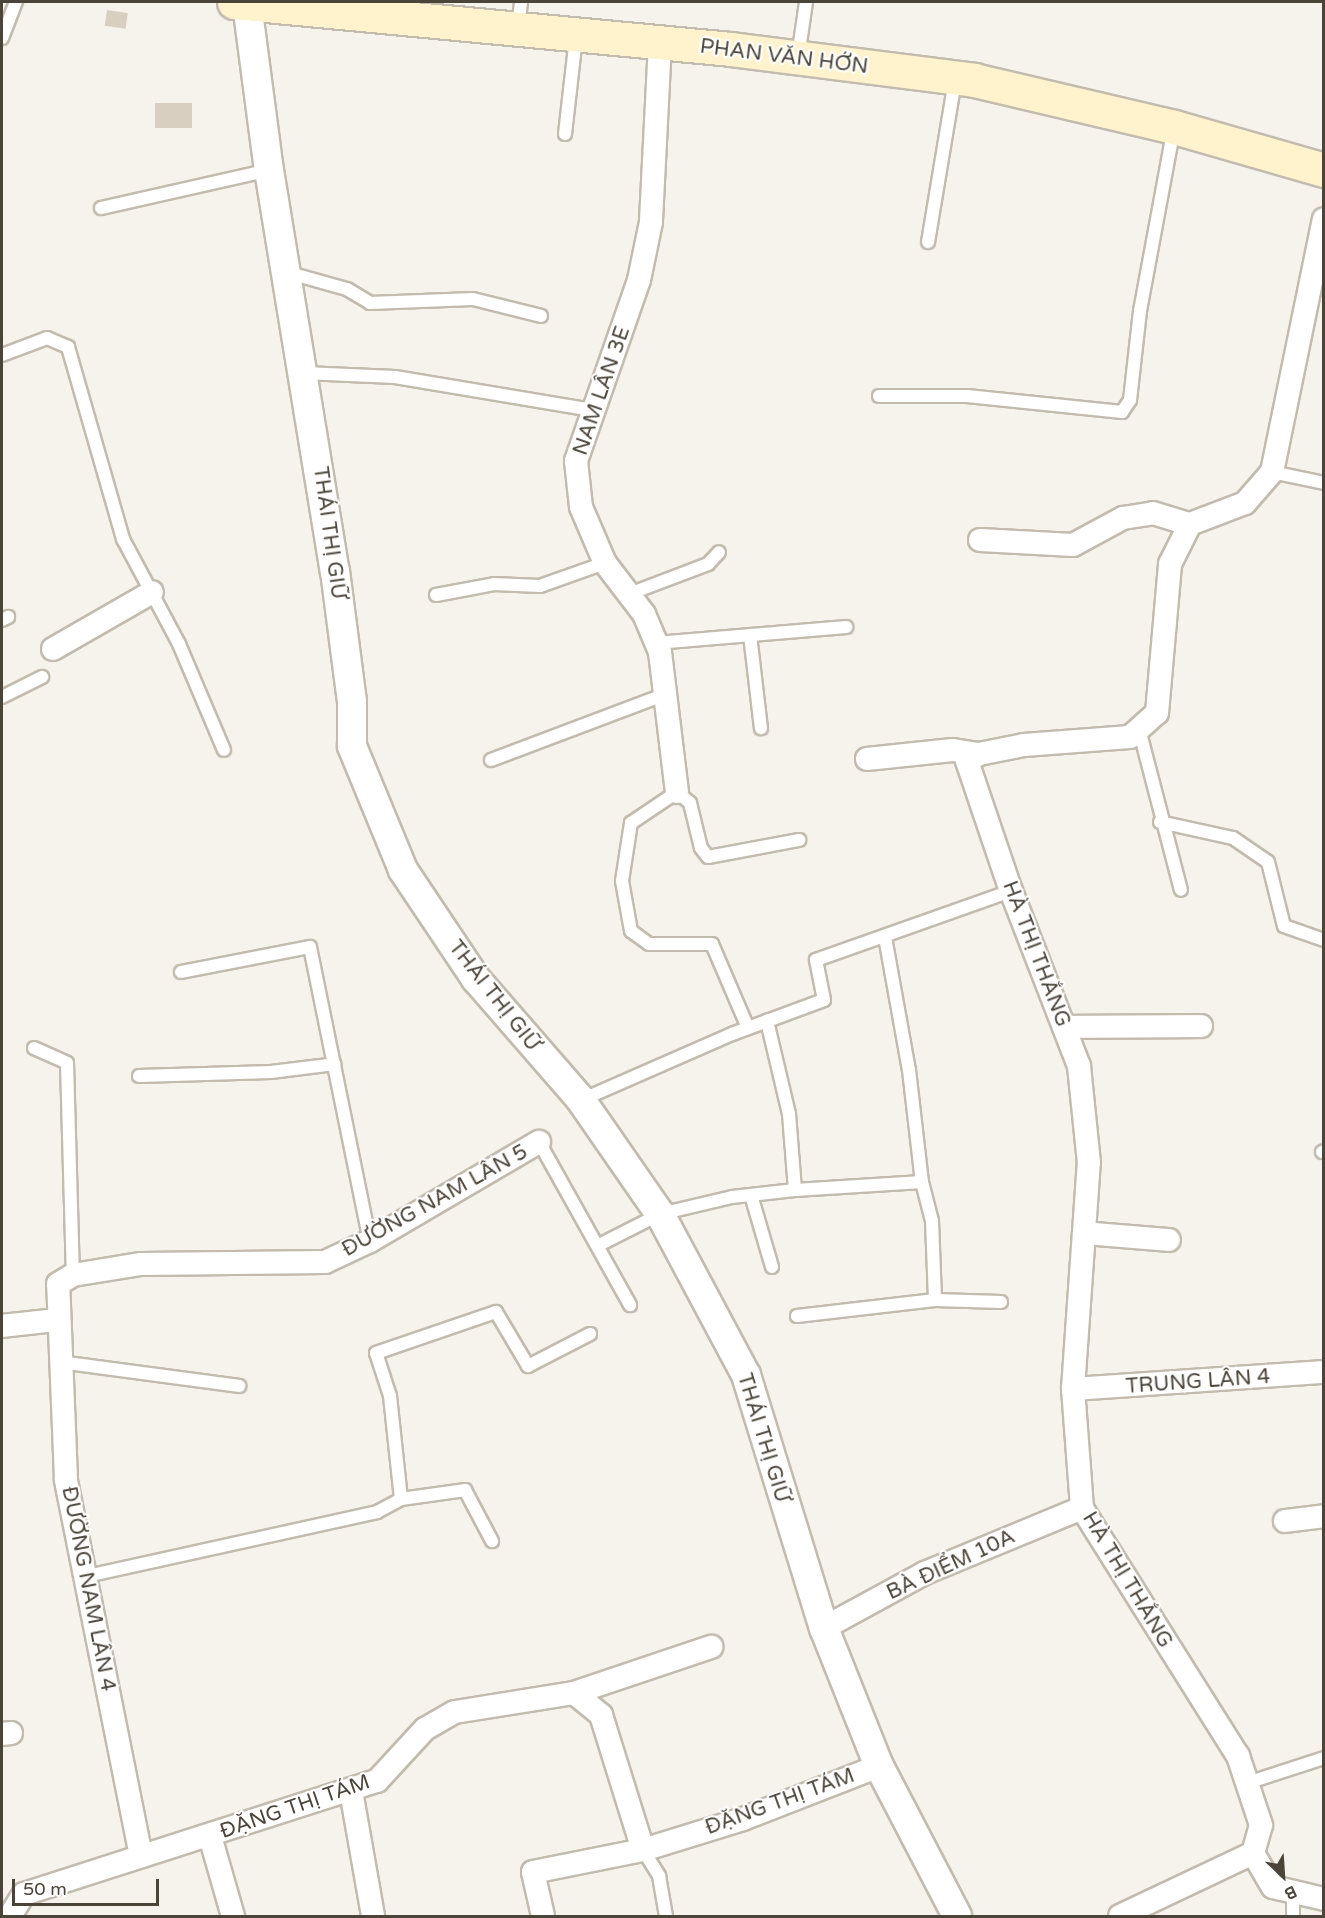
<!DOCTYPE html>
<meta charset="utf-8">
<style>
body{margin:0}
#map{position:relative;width:1325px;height:1918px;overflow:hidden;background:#f6f3ec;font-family:"Varela Round",sans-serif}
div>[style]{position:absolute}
.building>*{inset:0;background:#d8cfc1;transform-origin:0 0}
.roads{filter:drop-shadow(2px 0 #c2bbae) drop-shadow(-2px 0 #c2bbae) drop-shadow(0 2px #c2bbae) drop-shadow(0 -2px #c2bbae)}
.service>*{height:12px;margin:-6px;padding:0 6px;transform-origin:6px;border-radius:6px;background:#fff}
.minor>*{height:22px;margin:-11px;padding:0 11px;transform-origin:11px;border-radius:11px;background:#fff}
.tertiary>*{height:28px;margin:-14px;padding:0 14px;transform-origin:14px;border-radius:14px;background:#fff}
.secondary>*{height:33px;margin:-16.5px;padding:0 16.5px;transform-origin:16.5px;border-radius:16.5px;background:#fff3cd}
span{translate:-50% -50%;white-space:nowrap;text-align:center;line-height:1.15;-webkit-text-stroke:4.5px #fff;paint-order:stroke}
.street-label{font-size:21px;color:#4b4439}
.frame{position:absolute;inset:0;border:3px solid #4b4439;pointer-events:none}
.north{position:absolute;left:1253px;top:1846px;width:60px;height:60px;-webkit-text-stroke:4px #fff;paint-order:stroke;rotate:155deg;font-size:16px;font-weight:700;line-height:24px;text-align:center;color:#4b4439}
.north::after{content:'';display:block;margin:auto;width:21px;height:27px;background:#4b4439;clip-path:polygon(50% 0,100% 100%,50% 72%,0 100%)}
.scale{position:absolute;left:12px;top:1879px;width:147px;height:27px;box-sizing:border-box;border:3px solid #4b4439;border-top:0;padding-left:8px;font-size:18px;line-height:21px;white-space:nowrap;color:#4b4439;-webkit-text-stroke:4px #fff;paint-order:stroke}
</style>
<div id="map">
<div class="building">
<i style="left:107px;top:10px;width:21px;height:16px;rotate:8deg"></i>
<i style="left:192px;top:103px;width:25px;height:37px;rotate:90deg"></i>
</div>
<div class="roads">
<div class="service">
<i style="left:518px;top:27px;width:25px;rotate:-83deg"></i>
<i style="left:2px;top:38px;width:39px;rotate:-69deg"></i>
<i style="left:798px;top:57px;width:56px;rotate:-81.7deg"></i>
<i style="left:565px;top:134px;width:98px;rotate:-83.5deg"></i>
<i style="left:101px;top:208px;width:172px;rotate:-12.7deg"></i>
<i style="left:928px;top:242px;width:164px;rotate:-80.5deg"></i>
<i style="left:286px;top:272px;width:63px;rotate:15.6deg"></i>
<i style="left:347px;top:289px;width:27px;rotate:31deg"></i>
<i style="left:370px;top:303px;width:103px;rotate:-2.2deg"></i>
<i style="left:473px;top:299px;width:70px;rotate:14deg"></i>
<i style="left:2px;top:355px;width:48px;rotate:-20.7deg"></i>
<i style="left:47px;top:338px;width:23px;rotate:23deg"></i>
<i style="left:68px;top:347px;width:200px;rotate:74deg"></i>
<i style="left:123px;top:539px;width:119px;rotate:61.9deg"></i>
<i style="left:179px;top:644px;width:115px;rotate:67deg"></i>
<i style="left:304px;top:373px;width:91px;rotate:2.5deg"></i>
<i style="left:395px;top:377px;width:200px;rotate:9.5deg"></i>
<i style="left:879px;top:396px;width:88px"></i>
<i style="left:967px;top:396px;width:156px;rotate:5.9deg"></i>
<i style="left:1122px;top:412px;width:14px;rotate:-56deg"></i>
<i style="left:1130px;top:400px;width:90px;rotate:-83.6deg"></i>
<i style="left:1140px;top:311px;width:186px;rotate:-79.5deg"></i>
<i style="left:1272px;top:472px;width:53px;rotate:11.9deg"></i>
<i style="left:629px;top:594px;width:85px;rotate:-20.8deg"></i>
<i style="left:708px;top:564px;width:16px;rotate:-47deg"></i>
<i style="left:436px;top:595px;width:59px;rotate:-10.7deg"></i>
<i style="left:494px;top:584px;width:46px;rotate:2.5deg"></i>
<i style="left:540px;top:586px;width:69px;rotate:-19.5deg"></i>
<i style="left:2px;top:620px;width:7px;rotate:-27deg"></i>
<i style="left:750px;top:635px;width:94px;rotate:83.3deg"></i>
<i style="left:656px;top:643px;width:191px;rotate:-4.8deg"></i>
<i style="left:2px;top:697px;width:45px;rotate:-26.6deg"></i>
<i style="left:1139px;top:729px;width:166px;rotate:75.4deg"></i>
<i style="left:491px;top:760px;width:187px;rotate:-20.7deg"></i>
<i style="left:1160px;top:822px;width:75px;rotate:12.4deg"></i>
<i style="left:1233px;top:838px;width:42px;rotate:34.4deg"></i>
<i style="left:1268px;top:862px;width:66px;rotate:76deg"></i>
<i style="left:1284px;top:926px;width:42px;rotate:19.3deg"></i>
<i style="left:885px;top:937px;width:135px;rotate:79.8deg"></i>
<i style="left:909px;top:1070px;width:113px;rotate:83.4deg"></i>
<i style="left:181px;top:972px;width:131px;rotate:-11deg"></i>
<i style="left:310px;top:947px;width:300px;rotate:78.5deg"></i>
<i style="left:748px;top:1028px;width:91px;rotate:-113.2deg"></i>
<i style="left:712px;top:944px;width:63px;rotate:180deg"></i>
<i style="left:649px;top:944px;width:22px;rotate:-144deg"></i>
<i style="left:631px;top:931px;width:51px;rotate:-100.2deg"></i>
<i style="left:622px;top:881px;width:59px;rotate:-81.2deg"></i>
<i style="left:631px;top:823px;width:55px;rotate:-34deg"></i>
<i style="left:677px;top:792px;width:17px;rotate:40deg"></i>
<i style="left:690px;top:803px;width:46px;rotate:76.3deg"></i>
<i style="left:701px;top:848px;width:11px;rotate:52deg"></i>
<i style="left:708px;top:857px;width:93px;rotate:-10.6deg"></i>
<i style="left:34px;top:1048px;width:36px;rotate:24deg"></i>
<i style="left:67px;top:1063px;width:212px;rotate:88.4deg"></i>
<i style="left:139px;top:1076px;width:132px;rotate:-1.7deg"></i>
<i style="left:271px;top:1072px;width:64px;rotate:-7.1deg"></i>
<i style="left:581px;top:1100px;width:165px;rotate:-23.6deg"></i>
<i style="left:732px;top:1034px;width:98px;rotate:-20.3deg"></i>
<i style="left:824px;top:1000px;width:41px;rotate:-101.3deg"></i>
<i style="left:816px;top:960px;width:207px;rotate:-19.5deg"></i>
<i style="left:539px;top:1142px;width:187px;rotate:60.8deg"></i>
<i style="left:1322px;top:1152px;width:2px;rotate:-27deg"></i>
<i style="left:795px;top:1190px;width:127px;rotate:-3.6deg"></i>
<i style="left:922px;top:1182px;width:40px;rotate:75.6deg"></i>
<i style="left:932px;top:1221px;width:79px;rotate:87.8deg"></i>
<i style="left:935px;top:1300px;width:139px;rotate:173.4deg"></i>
<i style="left:751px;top:1195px;width:75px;rotate:73.7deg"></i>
<i style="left:599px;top:1245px;width:68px;rotate:-26.9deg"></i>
<i style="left:660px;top:1214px;width:74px;rotate:-13.3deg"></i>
<i style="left:732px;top:1197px;width:63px;rotate:-6.3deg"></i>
<i style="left:795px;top:1190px;width:76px;rotate:-94.5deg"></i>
<i style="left:789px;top:1114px;width:96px;rotate:-103.3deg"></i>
<i style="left:935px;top:1300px;width:66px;rotate:1.7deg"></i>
<i style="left:60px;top:1362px;width:181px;rotate:7.6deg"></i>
<i style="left:401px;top:1499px;width:65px;rotate:-8deg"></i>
<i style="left:465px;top:1490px;width:58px;rotate:62.1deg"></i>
<i style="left:87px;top:1576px;width:297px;rotate:-12.4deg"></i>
<i style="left:377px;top:1512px;width:27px;rotate:-28deg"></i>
<i style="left:401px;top:1499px;width:104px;rotate:-96.1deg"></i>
<i style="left:390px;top:1396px;width:45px;rotate:-108deg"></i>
<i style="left:376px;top:1353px;width:127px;rotate:-18.9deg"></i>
<i style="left:496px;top:1312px;width:63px;rotate:59.3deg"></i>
<i style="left:528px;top:1366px;width:70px;rotate:-27.3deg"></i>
<i style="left:1247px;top:1783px;width:81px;rotate:-18deg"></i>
<i style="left:643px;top:1850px;width:31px;rotate:58deg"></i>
<i style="left:659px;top:1876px;width:41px;rotate:80.1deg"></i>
<i style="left:1293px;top:1892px;width:24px;rotate:90deg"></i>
</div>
<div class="minor">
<i style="left:660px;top:43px;width:179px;rotate:92.9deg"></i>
<i style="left:651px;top:222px;width:59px;rotate:101.7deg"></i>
<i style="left:639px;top:280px;width:192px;rotate:109.2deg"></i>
<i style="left:576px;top:461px;width:46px;rotate:83.8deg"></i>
<i style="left:581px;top:507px;width:61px;rotate:66.8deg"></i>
<i style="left:605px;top:563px;width:64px;rotate:52.6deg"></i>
<i style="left:644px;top:614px;width:41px;rotate:67.2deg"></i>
<i style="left:660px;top:652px;width:141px;rotate:83.1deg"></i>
<i style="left:980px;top:540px;width:93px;rotate:3.1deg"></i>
<i style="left:1073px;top:545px;width:57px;rotate:-28.4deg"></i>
<i style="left:1123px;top:518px;width:30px;rotate:-9deg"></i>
<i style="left:1153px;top:513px;width:39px;rotate:17deg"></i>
<i style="left:53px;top:649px;width:114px;rotate:-29.9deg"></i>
<i style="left:867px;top:759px;width:86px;rotate:-6deg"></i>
<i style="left:953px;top:750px;width:26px;rotate:9deg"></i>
<i style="left:1064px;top:1027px;width:137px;rotate:-0.4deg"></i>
<i style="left:1084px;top:1233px;width:85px;rotate:4.7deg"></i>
<i style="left:2px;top:1326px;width:54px;rotate:-6.3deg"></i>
<i style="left:1073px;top:1389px;width:252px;rotate:-3.9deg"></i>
<i style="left:1285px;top:1521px;width:39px;rotate:-7deg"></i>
<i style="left:824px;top:1628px;width:115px;rotate:-28.6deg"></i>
<i style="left:925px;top:1573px;width:170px;rotate:-22.5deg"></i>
<i style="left:574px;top:1693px;width:35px;rotate:39deg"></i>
<i style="left:601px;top:1715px;width:141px;rotate:72.7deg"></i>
<i style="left:2px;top:1734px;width:9px;rotate:-6deg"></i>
<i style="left:351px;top:1791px;width:127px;rotate:80deg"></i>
<i style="left:210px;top:1836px;width:83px;rotate:74deg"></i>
<i style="left:1253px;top:1853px;width:39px;rotate:60deg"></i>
<i style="left:1273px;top:1887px;width:52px;rotate:13.2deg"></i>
<i style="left:141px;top:1856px;width:384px;rotate:-101.3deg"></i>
<i style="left:66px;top:1479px;width:195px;rotate:-92.3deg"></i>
<i style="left:58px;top:1284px;width:17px;rotate:-31deg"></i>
<i style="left:73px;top:1275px;width:69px;rotate:-9.2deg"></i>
<i style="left:141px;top:1264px;width:184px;rotate:-0.6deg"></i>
<i style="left:325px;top:1262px;width:50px;rotate:-25deg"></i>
<i style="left:370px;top:1241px;width:196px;rotate:-30.4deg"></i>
<i style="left:10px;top:1916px;width:26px;rotate:-58deg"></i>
<i style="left:24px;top:1894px;width:371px;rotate:-17.8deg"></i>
<i style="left:377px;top:1781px;width:71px;rotate:-47.3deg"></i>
<i style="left:425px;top:1729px;width:34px;rotate:-30deg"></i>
<i style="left:455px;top:1712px;width:121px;rotate:-9.1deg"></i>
<i style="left:574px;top:1693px;width:145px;rotate:-18.6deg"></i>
<i style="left:543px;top:1916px;width:45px;rotate:-102.8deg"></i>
<i style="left:533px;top:1872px;width:112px;rotate:-11.3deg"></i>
<i style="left:643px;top:1850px;width:105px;rotate:-17.2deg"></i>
<i style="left:743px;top:1819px;width:146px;rotate:-21.3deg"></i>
<i style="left:1120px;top:1916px;width:147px;rotate:-25.3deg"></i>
<i style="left:1253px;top:1853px;width:29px;rotate:-74deg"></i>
<i style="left:1261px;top:1825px;width:73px;rotate:-108.4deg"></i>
<i style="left:1238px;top:1756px;width:293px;rotate:-122.2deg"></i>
<i style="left:1082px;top:1508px;width:119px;rotate:-94.3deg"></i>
<i style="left:1073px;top:1389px;width:227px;rotate:-86deg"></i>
<i style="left:1089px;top:1163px;width:98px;rotate:-95.9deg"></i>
<i style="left:1079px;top:1066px;width:188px;rotate:-111.2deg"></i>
<i style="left:1011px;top:891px;width:137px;rotate:-108.7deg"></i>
<i style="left:967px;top:761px;width:14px;rotate:-30deg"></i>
<i style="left:979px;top:754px;width:46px;rotate:-11.3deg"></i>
<i style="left:1024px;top:745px;width:106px;rotate:-4.3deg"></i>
<i style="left:1130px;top:737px;width:36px;rotate:-42deg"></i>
<i style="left:1157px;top:713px;width:150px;rotate:-85deg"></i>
<i style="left:1170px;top:564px;width:45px;rotate:-63.4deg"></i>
<i style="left:1190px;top:524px;width:59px;rotate:-20.9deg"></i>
<i style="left:1245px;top:503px;width:41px;rotate:-48.9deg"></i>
<i style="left:1272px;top:472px;width:258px;rotate:-78.4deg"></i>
</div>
<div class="tertiary">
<i style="left:247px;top:4px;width:167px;rotate:82.5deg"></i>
<i style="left:269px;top:170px;width:406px;rotate:80.7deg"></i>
<i style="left:335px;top:571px;width:132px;rotate:82.6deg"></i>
<i style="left:352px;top:702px;width:44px;rotate:90deg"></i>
<i style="left:352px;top:746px;width:134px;rotate:67.6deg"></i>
<i style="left:403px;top:870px;width:131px;rotate:56.2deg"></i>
<i style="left:476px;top:979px;width:160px;rotate:49deg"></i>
<i style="left:581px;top:1100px;width:139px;rotate:55.3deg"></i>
<i style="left:660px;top:1214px;width:183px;rotate:61.9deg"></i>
<i style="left:746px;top:1375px;width:265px;rotate:72.9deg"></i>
<i style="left:824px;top:1628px;width:149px;rotate:68.3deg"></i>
<i style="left:879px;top:1766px;width:169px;rotate:62.5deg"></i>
</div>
<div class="secondary">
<i style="left:234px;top:2px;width:498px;rotate:5.4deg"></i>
<i style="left:730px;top:49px;width:246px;rotate:7.2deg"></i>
<i style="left:974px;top:80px;width:205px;rotate:13.2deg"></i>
<i style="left:1174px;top:127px;width:156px;rotate:16deg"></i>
</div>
</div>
<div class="street-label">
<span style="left:784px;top:57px;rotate:7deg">PHAN VĂN HỚN</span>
<span style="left:602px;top:391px;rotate:-71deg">NAM LÂN 3E</span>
<span style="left:329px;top:533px;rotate:82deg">THÁI THỊ GIỮ</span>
<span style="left:1036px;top:954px;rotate:69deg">HÀ THỊ THẮNG</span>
<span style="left:494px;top:996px;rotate:52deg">THÁI THỊ GIỮ</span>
<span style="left:435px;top:1201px;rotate:-29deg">ĐƯỜNG NAM LÂN 5</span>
<span style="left:1198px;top:1382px;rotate:-4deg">TRUNG LÂN 4</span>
<span style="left:763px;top:1438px;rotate:73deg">THÁI THỊ GIỮ</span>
<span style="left:951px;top:1565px;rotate:-25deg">BÀ ĐIỂM 10A</span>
<span style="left:1127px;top:1580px;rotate:59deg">HÀ THỊ THẮNG</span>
<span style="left:88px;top:1589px;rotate:79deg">ĐƯỜNG NAM LÂN 4</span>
<span style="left:780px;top:1802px;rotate:-20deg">ĐẶNG THỊ TÁM</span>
<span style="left:295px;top:1807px;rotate:-19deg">ĐẶNG THỊ TÁM</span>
</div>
<div class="frame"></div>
<div class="north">B</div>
<div class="scale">50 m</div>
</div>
